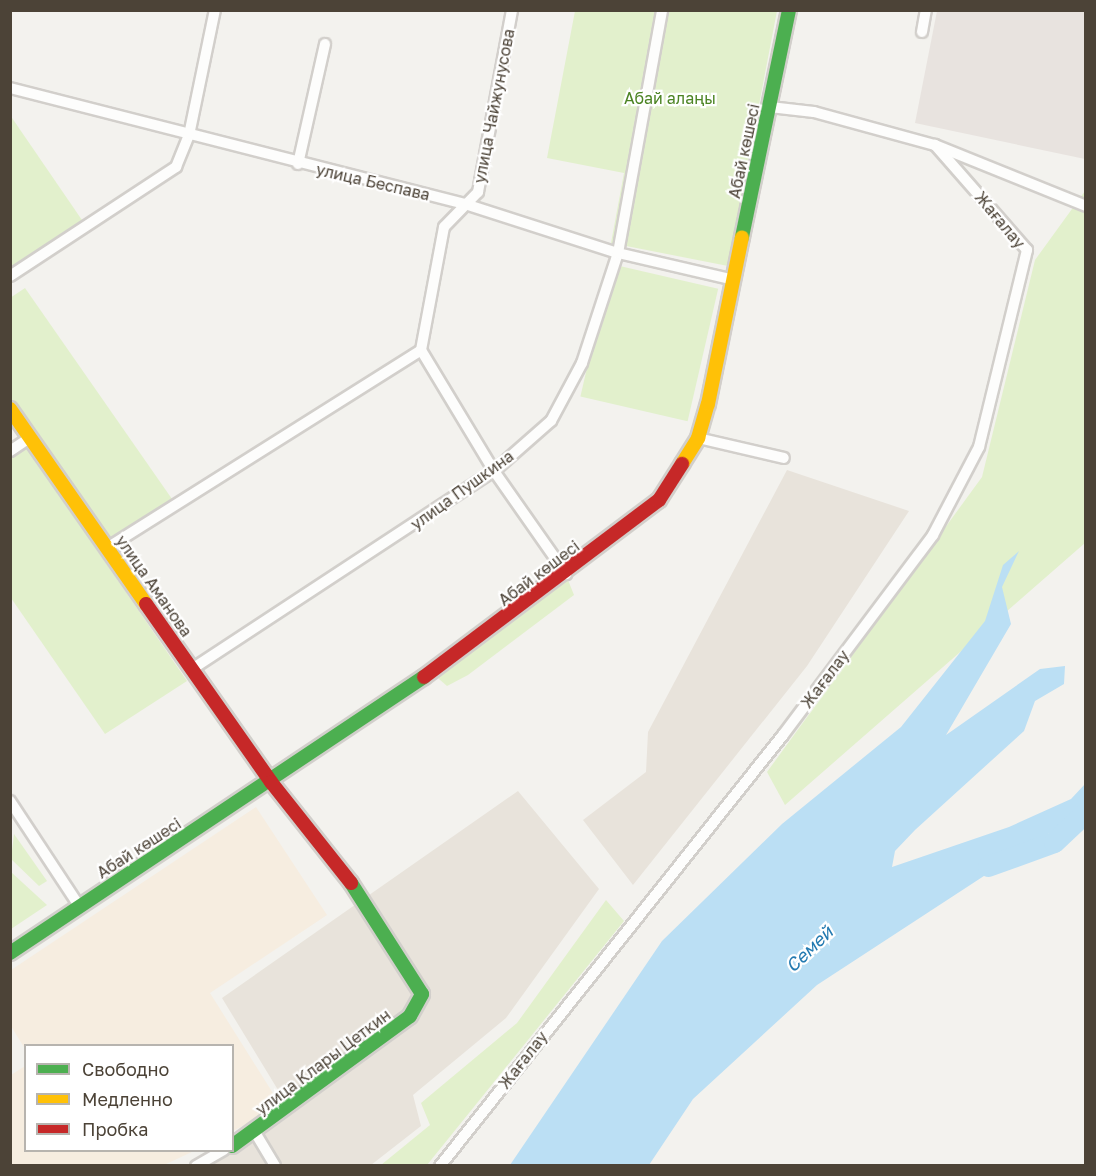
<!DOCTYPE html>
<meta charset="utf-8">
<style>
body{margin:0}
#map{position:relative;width:1096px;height:1176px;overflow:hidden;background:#f3f2ee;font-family:"Golos Text",sans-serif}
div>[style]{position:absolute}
.residential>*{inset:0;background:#e8e3db}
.commercial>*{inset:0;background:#f6ede0}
.industrial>*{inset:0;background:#e8e3df}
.green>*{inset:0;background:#e2f0cc;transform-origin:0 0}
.water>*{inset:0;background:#bbdff4}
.river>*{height:21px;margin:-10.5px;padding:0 10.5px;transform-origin:10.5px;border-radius:10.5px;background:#bbdff4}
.roads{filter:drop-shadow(2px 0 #d2cfcb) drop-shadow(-2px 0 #d2cfcb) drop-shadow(0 2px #d2cfcb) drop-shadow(0 -2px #d2cfcb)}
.street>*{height:10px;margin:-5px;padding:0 5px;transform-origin:5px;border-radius:5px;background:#fdfdfc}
.fast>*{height:14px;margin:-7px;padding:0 7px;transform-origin:7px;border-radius:7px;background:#4caf50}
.slow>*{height:14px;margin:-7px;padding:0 7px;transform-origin:7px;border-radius:7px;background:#ffc107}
.jam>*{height:14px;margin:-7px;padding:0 7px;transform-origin:7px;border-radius:7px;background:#c62828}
span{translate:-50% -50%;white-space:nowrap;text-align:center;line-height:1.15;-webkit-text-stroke:4.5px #fff;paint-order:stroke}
.park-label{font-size:16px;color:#4c8424}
.street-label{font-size:16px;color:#4c4337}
.water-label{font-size:18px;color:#237ab1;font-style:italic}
.frame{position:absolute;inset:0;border:12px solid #4c4337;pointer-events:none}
.legend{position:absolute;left:24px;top:1044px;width:210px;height:108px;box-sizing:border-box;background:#fff;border:2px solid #b7b4af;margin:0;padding:8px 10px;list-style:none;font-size:18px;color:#4c4337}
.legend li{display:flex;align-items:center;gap:12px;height:30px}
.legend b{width:30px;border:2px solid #b7b4af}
</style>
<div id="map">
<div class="residential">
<i style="clip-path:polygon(787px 470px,909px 511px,807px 666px,633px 885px,583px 820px,646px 772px,648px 732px)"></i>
<i style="clip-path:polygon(518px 791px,599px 889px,506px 1018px,413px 1095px,421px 1126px,371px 1165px,204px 1166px,292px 1113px,222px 998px)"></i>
</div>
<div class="commercial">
<i style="clip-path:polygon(256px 807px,327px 915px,210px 993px,281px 1106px,233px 1131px,232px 1046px,25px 1049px,11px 1026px,11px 970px)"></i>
<i style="clip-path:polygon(25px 1066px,26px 1150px,194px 1151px,164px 1165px,11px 1165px,11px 1075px)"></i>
</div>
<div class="industrial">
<i style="clip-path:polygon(937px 11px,1085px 11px,1085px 159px,915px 123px)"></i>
</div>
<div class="green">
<i style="clip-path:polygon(575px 11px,777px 11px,728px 266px,611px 243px,624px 173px,547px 158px)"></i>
<i style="clip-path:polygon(10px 115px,84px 223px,10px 273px)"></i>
<i style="clip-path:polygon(1085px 191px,1085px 543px,785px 805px,767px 772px,982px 477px,1035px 260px)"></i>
<i style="left:611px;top:264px;width:110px;height:136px;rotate:13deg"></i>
<i style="clip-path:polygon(25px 288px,172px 499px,111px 542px,11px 399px,10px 298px)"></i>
<i style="clip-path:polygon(24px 444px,187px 681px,105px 734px,11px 598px,10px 454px)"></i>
<i style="clip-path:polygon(566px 575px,574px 595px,468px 675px,447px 686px,431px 672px)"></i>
<i style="clip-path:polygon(14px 834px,47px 881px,39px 886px,11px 859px)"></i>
<i style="clip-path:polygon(11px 872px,47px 905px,11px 929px)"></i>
<i style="clip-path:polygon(606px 900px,624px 921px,427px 1165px,381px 1165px,430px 1125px,421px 1103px,517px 1023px)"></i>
</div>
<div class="water">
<i style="clip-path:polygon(1019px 551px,1002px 587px,1011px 624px,946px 735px,1040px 669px,1065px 666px,1064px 684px,1035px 701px,1024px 731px,915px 830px,895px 851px,892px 867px,1009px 827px,1071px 799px,1085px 784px,1085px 810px,817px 985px,693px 1099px,649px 1165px,510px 1165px,662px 941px,782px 824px,901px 727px,985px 621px,1003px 565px)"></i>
</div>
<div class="river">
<i style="left:988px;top:866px;width:70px;rotate:-20deg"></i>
<i style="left:1054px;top:842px;width:44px;rotate:-43.2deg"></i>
</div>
<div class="roads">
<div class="street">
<i style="left:922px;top:32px;width:22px;rotate:-80deg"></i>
<i style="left:10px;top:88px;width:470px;rotate:14.3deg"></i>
<i style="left:465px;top:204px;width:161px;rotate:17.8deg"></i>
<i style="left:618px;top:253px;width:119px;rotate:13.1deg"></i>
<i style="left:770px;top:107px;width:44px;rotate:6.5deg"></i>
<i style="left:814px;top:112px;width:125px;rotate:15.3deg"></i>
<i style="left:935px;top:145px;width:163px;rotate:22deg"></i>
<i style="left:298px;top:164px;width:123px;rotate:-77.3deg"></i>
<i style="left:10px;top:276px;width:199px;rotate:-33.3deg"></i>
<i style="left:176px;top:167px;width:35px;rotate:-68deg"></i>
<i style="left:189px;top:135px;width:128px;rotate:-78.3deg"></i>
<i style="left:421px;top:350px;width:141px;rotate:58.9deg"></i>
<i style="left:494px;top:471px;width:126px;rotate:55deg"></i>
<i style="left:698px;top:438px;width:88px;rotate:13.1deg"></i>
<i style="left:10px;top:451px;width:25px;rotate:-34deg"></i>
<i style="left:107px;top:548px;width:371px;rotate:-32.2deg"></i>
<i style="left:421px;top:350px;width:125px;rotate:-79.4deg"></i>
<i style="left:444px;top:227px;width:49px;rotate:-45.8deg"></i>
<i style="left:478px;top:192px;width:185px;rotate:-79.4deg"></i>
<i style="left:192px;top:669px;width:361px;rotate:-33.3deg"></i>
<i style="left:494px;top:471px;width:76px;rotate:-41.3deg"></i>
<i style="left:551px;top:421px;width:66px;rotate:-61.9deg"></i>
<i style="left:582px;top:363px;width:116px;rotate:-71.9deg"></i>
<i style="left:618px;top:253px;width:247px;rotate:-79.7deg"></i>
<i style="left:10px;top:801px;width:127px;rotate:56.6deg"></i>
<i style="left:256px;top:1134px;width:37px;rotate:59deg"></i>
<i style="left:196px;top:1166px;width:32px;rotate:-30deg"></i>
<i style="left:440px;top:1166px;width:551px;rotate:-51.49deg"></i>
<i style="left:783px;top:735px;width:250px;rotate:-53.1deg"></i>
<i style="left:933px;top:535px;width:99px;rotate:-62.4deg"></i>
<i style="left:979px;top:447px;width:203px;rotate:-76.3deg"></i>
<i style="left:1027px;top:250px;width:140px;rotate:-131.2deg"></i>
</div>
<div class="fast">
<i style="left:742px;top:237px;width:232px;rotate:-78.3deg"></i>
<i style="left:10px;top:953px;width:498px;rotate:-33.7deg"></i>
<i style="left:232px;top:1146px;width:220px;rotate:-36.1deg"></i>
<i style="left:410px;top:1016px;width:25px;rotate:-61deg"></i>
<i style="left:422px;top:994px;width:132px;rotate:-122.6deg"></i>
</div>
<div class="slow">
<i style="left:10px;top:409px;width:238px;rotate:55.1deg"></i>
<i style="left:682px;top:464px;width:31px;rotate:-58deg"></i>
<i style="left:698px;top:438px;width:35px;rotate:-74deg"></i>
<i style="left:708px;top:404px;width:170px;rotate:-78.5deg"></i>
</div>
<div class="jam">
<i style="left:146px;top:604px;width:218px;rotate:54.9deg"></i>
<i style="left:271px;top:782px;width:129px;rotate:51.6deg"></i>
<i style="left:424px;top:677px;width:294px;rotate:-37deg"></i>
<i style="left:659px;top:500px;width:43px;rotate:-57.4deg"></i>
</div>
</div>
<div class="park-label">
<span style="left:670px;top:98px">Абай алаңы</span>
</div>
<div class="street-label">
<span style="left:494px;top:106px;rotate:-79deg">улица Чайжунусова</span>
<span style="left:744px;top:151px;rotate:-78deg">Абай көшесі</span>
<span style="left:373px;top:182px;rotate:13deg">улица Беспава</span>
<span style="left:1000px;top:220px;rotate:50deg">Жағалау</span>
<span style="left:462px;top:490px;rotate:-36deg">улица Пушкина</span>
<span style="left:539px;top:573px;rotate:-37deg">Абай көшесі</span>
<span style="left:154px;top:586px;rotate:55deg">улица Аманова</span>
<span style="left:825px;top:679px;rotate:-53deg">Жағалау</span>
<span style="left:139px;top:848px;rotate:-33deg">Абай көшесі</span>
<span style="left:523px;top:1060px;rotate:-52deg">Жағалау</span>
<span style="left:323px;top:1062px;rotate:-37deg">улица Клары Цеткин</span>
</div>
<div class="water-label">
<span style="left:809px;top:949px;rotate:-44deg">Семей</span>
</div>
<div class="frame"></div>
<ul class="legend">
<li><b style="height:8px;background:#4caf50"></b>Свободно</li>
<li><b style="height:8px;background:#ffc107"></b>Медленно</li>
<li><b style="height:8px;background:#c62828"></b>Пробка</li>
</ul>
</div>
